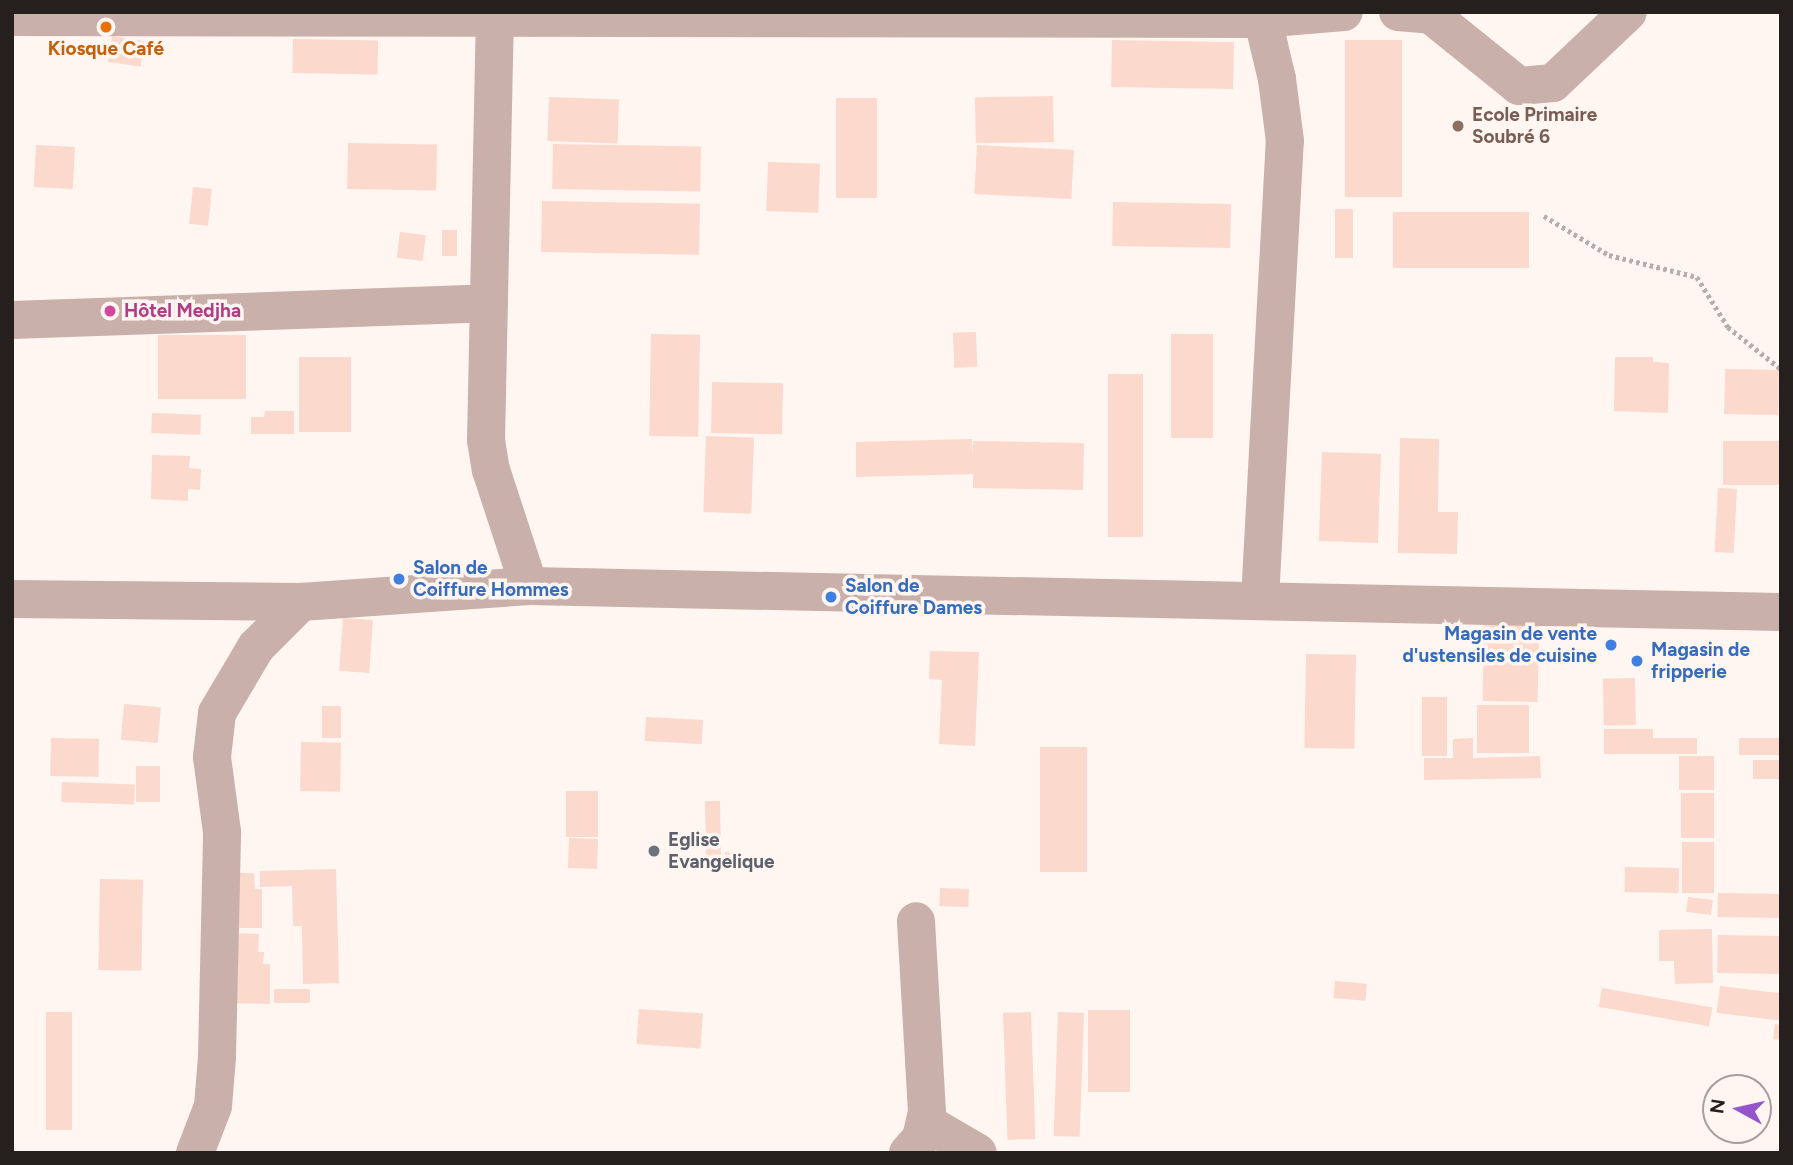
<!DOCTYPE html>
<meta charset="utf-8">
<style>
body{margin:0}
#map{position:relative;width:1793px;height:1165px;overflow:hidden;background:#fff5f1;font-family:Figtree,sans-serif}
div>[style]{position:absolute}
.building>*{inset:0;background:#fbd9cc;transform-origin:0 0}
.path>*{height:4.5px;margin-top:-2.25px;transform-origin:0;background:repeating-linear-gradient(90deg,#b7aeab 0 3.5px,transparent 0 7px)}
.minor>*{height:38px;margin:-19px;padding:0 19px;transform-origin:19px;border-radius:19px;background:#cab0aa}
.dots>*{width:19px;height:19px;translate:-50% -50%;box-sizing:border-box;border:4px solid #fff5f1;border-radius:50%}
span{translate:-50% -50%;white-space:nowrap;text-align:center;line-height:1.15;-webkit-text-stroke:7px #fff5f1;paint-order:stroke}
.food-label{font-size:19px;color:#c56008;font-weight:700}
.education-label{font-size:19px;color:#785e54;font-weight:700}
.left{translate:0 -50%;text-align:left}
.hotel-label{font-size:19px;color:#b23c85;font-weight:700}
.shop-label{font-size:19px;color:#366cbe;font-weight:700}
.right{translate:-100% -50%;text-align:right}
.worship-label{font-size:19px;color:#5b616d;font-weight:700}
.frame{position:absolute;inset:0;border:14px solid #251f1d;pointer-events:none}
.north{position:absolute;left:1702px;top:1074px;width:70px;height:70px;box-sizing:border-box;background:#fff5f1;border:2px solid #a89f9c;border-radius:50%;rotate:278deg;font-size:19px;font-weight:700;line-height:28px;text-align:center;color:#251f1d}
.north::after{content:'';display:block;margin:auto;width:24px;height:32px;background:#9554c9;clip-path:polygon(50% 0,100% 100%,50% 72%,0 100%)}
</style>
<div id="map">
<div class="building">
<i style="left:112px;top:36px;width:33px;height:26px;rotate:9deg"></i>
<i style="left:293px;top:39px;width:85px;height:34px;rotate:1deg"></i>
<i style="left:1112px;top:40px;width:122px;height:47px;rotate:1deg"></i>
<i style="left:1345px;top:40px;width:57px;height:157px"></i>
<i style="left:1053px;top:96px;width:46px;height:78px;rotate:89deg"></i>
<i style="left:549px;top:97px;width:70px;height:44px;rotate:2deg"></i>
<i style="left:836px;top:98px;width:41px;height:100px"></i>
<i style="left:348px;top:143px;width:89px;height:46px;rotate:1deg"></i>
<i style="left:553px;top:144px;width:148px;height:45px;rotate:1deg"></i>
<i style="left:36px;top:145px;width:39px;height:42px;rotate:3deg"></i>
<i style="left:977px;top:145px;width:97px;height:49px;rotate:3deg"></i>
<i style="left:768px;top:162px;width:52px;height:49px;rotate:2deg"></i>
<i style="left:193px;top:187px;width:19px;height:37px;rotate:6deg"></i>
<i style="left:542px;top:201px;width:158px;height:51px;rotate:1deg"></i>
<i style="left:1113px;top:202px;width:118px;height:44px;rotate:1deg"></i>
<i style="left:1335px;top:209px;width:18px;height:49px"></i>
<i style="left:1393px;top:212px;width:136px;height:56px"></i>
<i style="left:442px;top:230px;width:15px;height:26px"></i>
<i style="left:400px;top:232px;width:26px;height:26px;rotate:7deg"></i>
<i style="left:976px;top:332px;width:35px;height:23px;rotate:88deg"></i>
<i style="left:651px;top:334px;width:49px;height:102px;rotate:1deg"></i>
<i style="left:1171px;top:334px;width:42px;height:104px"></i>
<i style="left:158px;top:335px;width:88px;height:64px"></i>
<i style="left:299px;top:357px;width:52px;height:75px"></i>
<i style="clip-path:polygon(1615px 357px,1653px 357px,1653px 362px,1669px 363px,1668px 413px,1614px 411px)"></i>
<i style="left:1725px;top:369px;width:54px;height:45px;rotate:1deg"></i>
<i style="left:1108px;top:374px;width:35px;height:163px"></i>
<i style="left:712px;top:382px;width:71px;height:51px;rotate:1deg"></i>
<i style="clip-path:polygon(265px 411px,294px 411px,294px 434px,251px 434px,251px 417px,264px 417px)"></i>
<i style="left:152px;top:413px;width:49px;height:20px;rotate:2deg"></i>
<i style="left:706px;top:436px;width:48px;height:76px;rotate:2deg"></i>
<i style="clip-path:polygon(1400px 438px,1439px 439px,1438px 512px,1458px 512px,1457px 554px,1398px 553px)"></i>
<i style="clip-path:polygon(972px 439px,972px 458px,973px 441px,1084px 443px,1083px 490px,973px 488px,973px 474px,856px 477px,856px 442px)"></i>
<i style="left:1723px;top:441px;width:58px;height:44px"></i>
<i style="left:1322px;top:452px;width:59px;height:89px;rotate:2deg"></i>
<i style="clip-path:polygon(152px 455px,190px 456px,189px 468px,201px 469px,200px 490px,188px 489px,188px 501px,151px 499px)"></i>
<i style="left:1718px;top:488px;width:19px;height:64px;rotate:3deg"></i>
<i style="left:343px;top:618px;width:30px;height:53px;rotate:4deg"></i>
<i style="left:1484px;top:622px;width:55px;height:79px;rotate:1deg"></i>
<i style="clip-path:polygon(930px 651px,979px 652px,975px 746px,939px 744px,942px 680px,929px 679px)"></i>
<i style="left:1306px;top:654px;width:50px;height:94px;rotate:1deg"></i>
<i style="left:1635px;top:678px;width:47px;height:32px;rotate:89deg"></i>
<i style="left:1422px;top:697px;width:25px;height:59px"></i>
<i style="left:124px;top:704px;width:37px;height:36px;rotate:5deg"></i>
<i style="left:1477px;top:705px;width:52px;height:48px"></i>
<i style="left:322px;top:706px;width:19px;height:32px"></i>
<i style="left:646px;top:717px;width:57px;height:24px;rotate:3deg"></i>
<i style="clip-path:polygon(1604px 729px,1653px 729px,1653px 738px,1697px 738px,1697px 754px,1604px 754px)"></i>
<i style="left:51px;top:738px;width:48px;height:38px;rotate:1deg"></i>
<i style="clip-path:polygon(1473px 738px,1473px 758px,1540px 756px,1541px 778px,1424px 780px,1424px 758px,1453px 758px,1453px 739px)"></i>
<i style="left:1739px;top:738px;width:42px;height:17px"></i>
<i style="left:301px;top:742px;width:40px;height:49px;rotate:1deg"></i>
<i style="left:1040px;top:747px;width:47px;height:125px"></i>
<i style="left:1714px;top:756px;width:34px;height:35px;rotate:90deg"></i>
<i style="left:1753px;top:760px;width:28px;height:19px"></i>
<i style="left:136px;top:766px;width:24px;height:36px"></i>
<i style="left:62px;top:782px;width:73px;height:20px;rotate:2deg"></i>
<i style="left:566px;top:791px;width:32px;height:46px"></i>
<i style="left:1681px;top:793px;width:33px;height:45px"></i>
<i style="left:720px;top:801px;width:69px;height:15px;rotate:89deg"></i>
<i style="left:569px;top:838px;width:29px;height:30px;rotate:2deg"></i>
<i style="left:1682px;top:842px;width:32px;height:51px"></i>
<i style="left:725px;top:852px;width:14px;height:15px;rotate:4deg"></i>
<i style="left:1625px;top:867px;width:54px;height:25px;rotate:1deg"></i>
<i style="clip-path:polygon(336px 869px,339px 983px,303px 984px,302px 926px,293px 926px,292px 886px,260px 887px,260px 871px)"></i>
<i style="clip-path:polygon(232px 873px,254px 873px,255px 889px,262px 889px,262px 928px,232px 928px)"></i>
<i style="left:100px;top:879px;width:43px;height:91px;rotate:1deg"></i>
<i style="left:940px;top:888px;width:29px;height:18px;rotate:2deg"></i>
<i style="left:1718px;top:893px;width:63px;height:24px;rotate:1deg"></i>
<i style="left:1688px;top:897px;width:25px;height:15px;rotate:7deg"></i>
<i style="clip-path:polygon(1712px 929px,1713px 983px,1675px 984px,1674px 961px,1659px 961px,1659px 930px)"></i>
<i style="clip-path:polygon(233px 933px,259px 934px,258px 952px,264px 952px,263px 964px,270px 964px,270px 1004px,232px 1003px)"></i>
<i style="left:1718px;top:935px;width:63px;height:38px;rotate:1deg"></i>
<i style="left:1335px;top:981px;width:32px;height:17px;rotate:5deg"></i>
<i style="left:1720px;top:986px;width:62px;height:27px;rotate:7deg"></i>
<i style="left:1602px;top:988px;width:112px;height:19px;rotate:10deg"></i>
<i style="left:310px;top:989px;width:14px;height:36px;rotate:90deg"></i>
<i style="left:639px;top:1009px;width:64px;height:35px;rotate:4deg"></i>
<i style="left:1088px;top:1010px;width:42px;height:82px"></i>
<i style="left:46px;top:1012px;width:26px;height:118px"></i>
<i style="left:1031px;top:1012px;width:127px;height:28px;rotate:88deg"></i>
<i style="left:1058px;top:1012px;width:26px;height:124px;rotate:2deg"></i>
<i style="clip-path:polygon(1775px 1024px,1781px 1025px,1781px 1040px,1773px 1039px)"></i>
</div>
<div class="path">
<i style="left:1544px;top:216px;width:76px;rotate:31deg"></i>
<i style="left:1609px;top:255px;width:91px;rotate:14deg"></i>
<i style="left:1697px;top:277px;width:59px;rotate:58.2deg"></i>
<i style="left:1728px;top:327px;width:68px;rotate:38.4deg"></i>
</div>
<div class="minor">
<i style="left:495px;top:12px;width:428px;rotate:91.2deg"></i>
<i style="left:486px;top:440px;width:30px;rotate:81deg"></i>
<i style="left:491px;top:470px;width:122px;rotate:71.9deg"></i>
<i style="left:1398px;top:12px;width:33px;rotate:5deg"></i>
<i style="left:1431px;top:15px;width:113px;rotate:38.9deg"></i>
<i style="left:1519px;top:86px;width:34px;rotate:-5deg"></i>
<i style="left:1553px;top:83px;width:103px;rotate:-43.4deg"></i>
<i style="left:12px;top:17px;width:1249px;rotate:0.09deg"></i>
<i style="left:1261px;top:19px;width:83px;rotate:-4.8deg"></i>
<i style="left:12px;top:320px;width:477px;rotate:-2deg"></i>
<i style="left:12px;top:599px;width:289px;rotate:0.6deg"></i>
<i style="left:301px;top:602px;width:229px;rotate:-4deg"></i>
<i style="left:529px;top:586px;width:1252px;rotate:1.19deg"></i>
<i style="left:1260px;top:599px;width:459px;rotate:-86.9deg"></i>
<i style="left:1285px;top:141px;width:63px;rotate:-97.4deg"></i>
<i style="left:1277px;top:79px;width:69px;rotate:-103.4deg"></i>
<i style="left:925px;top:1122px;width:61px;rotate:30.3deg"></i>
<i style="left:195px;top:1153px;width:50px;rotate:-69deg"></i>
<i style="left:213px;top:1106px;width:49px;rotate:-85.3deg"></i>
<i style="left:217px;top:1057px;width:225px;rotate:-88.7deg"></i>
<i style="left:222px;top:832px;width:76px;rotate:-97.6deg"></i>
<i style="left:212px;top:757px;width:44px;rotate:-83.5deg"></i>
<i style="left:217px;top:713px;width:77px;rotate:-59.4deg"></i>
<i style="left:256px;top:647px;width:64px;rotate:-45deg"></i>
<i style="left:908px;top:1153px;width:20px;rotate:-49deg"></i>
<i style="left:921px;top:1138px;width:27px;rotate:-77deg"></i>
<i style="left:927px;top:1112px;width:191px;rotate:-93.3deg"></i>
</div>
<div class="dots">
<i style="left:106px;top:27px;background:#e8710a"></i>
<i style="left:1458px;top:126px;background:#8d6e63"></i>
<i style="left:110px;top:311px;background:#d1479c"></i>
<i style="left:399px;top:579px;background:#3f7fe0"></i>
<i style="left:831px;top:597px;background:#3f7fe0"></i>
<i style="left:1611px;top:645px;background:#3f7fe0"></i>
<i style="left:1637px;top:661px;background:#3f7fe0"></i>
<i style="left:654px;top:851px;background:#6b7280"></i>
</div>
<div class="food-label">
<span style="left:106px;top:49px">Kiosque Café</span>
</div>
<div class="education-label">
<span class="left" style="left:1472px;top:126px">Ecole Primaire<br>Soubré 6</span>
</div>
<div class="hotel-label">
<span class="left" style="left:124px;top:311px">Hôtel Medjha</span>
</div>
<div class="shop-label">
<span class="left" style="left:413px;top:579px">Salon de<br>Coiffure Hommes</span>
<span class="left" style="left:845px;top:597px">Salon de<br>Coiffure Dames</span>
<span class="right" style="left:1597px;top:645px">Magasin de vente<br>d'ustensiles de cuisine</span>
<span class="left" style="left:1651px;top:661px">Magasin de<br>fripperie</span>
</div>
<div class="worship-label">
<span class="left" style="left:668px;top:851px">Eglise<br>Evangelique</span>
</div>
<div class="frame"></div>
<div class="north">N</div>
</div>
